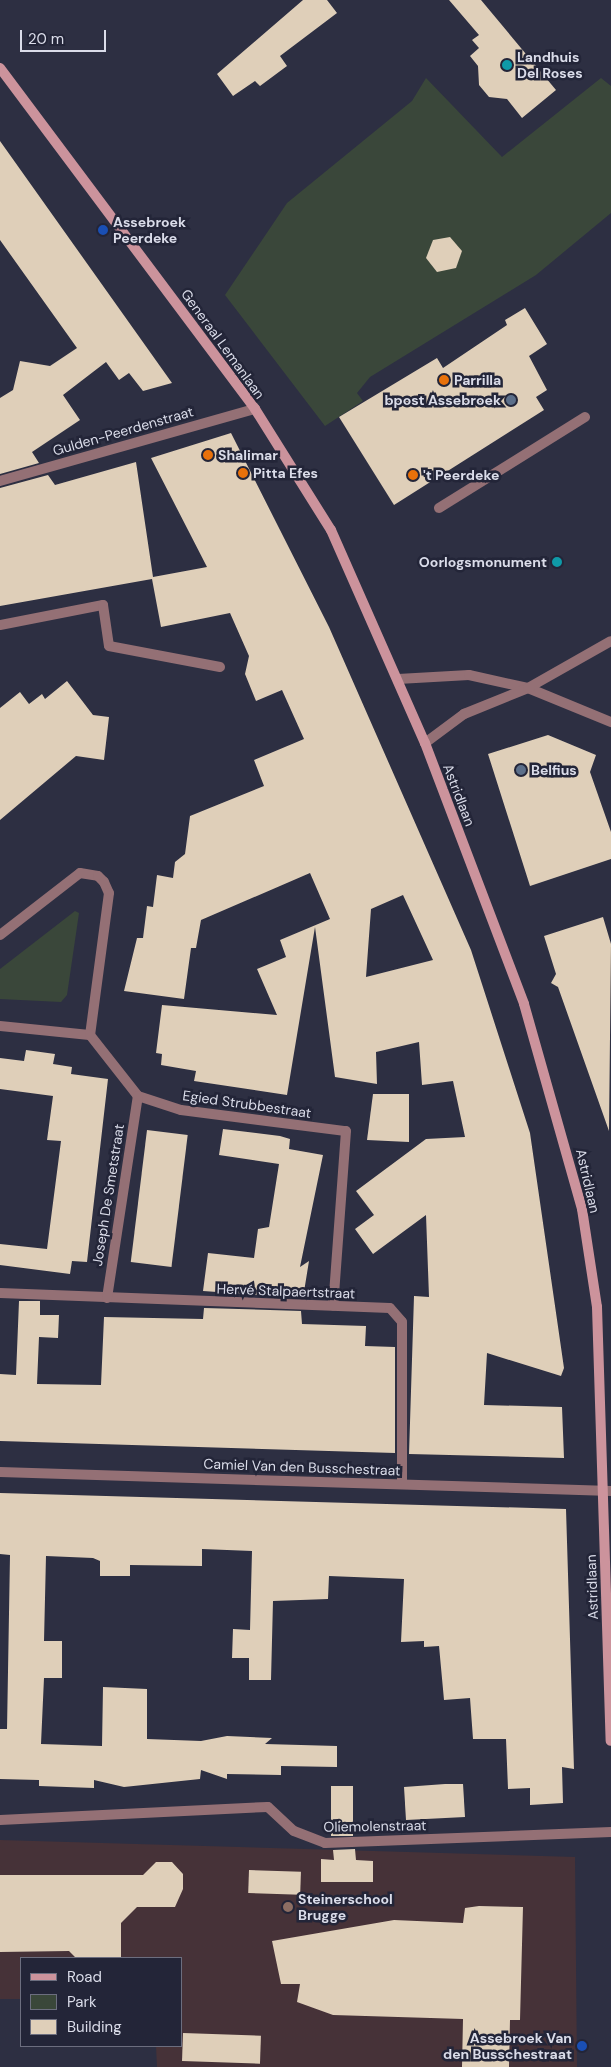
<!DOCTYPE html>
<meta charset="utf-8">
<style>
body{margin:0}
#map{position:relative;width:611px;height:2067px;overflow:hidden;background:#2d2f42;font-family:"DM Sans",sans-serif}
div>[style]{position:absolute}
.education>*{inset:0;background:#463238}
.green>*{inset:0;background:#3a473a}
.building>*{inset:0;background:#dfcfb9;transform-origin:0 0}
.street>*{height:10px;margin:-5px;padding:0 5px;transform-origin:5px;border-radius:5px;background:#947075}
.secondary>*{height:10px;margin:-5px;padding:0 5px;transform-origin:5px;border-radius:5px;background:#cc939c}
.dots>*{width:14px;height:14px;translate:-50% -50%;box-sizing:border-box;border:2px solid #232538;border-radius:50%}
span{translate:-50% -50%;white-space:nowrap;text-align:center;line-height:1.15;-webkit-text-stroke:5px #232538;paint-order:stroke}
.poi-label{font-size:14px;color:#dadce9;font-weight:700}
.left{translate:0 -50%;text-align:left}
.right{translate:-100% -50%;text-align:right}
.street-label{font-size:14px;color:#dadce9}
.legend{position:absolute;left:20px;top:1957px;width:162px;height:90px;box-sizing:border-box;background:#232538;border:1px solid #6c6e7f;margin:0;padding:6px 9px;list-style:none;font-size:15px;color:#dadce9}
.legend li{display:flex;align-items:center;gap:10px;height:25px}
.legend b{width:25px;border:1px solid #6c6e7f}
.scale{position:absolute;left:20px;top:30px;width:86px;height:22px;box-sizing:border-box;border:2px solid #dadce9;border-top:0;padding-left:6px;font-size:15px;line-height:18px;white-space:nowrap;color:#dadce9;-webkit-text-stroke:4px #232538;paint-order:stroke}
</style>
<div id="map">
<div class="education">
<i style="clip-path:polygon(0 1840px,575px 1857px,577px 2067px,157px 2067px,156px 2046px,181px 2046px,181px 1958px,21px 1958px,21px 1999px,0 1999px)"></i>
</div>
<div class="green">
<i style="clip-path:polygon(426px 78px,502px 157px,601px 78px,611px 86px,611px 213px,536px 275px,370px 377px,357px 393px,363px 401px,325px 426px,225px 295px,287px 203px,412px 101px)"></i>
<i style="clip-path:polygon(75px 911px,79px 913px,67px 995px,61px 1002px,0 999px,0 969px)"></i>
</div>
<div class="building">
<i style="clip-path:polygon(303px 0,327px 0,337px 13px,280px 56px,287px 66px,260px 86px,255px 81px,233px 96px,217px 74px)"></i>
<i style="clip-path:polygon(449px 0,481px 0,556px 90px,522px 118px,507px 99px,489px 97px,479px 85px,478px 66px,470px 56px,479px 48px,472px 40px,479px 35px)"></i>
<i style="clip-path:polygon(0 141px,172px 383px,143px 391px,129px 373px,119px 380px,106px 362px,63px 395px,80px 420px,32px 452px,39px 463px,0 474px,0 398px,13px 390px,20px 361px,50px 366px,77px 348px,0 240px)"></i>
<i style="clip-path:polygon(450px 237px,462px 251px,456px 268px,437px 272px,426px 258px,433px 240px)"></i>
<i style="clip-path:polygon(525px 308px,547px 344px,529px 356px,547px 390px,536px 397px,544px 410px,394px 505px,339px 417px,437px 358px,443px 368px,507px 325px,505px 320px)"></i>
<i style="clip-path:polygon(evenodd,231px 433px,329px 627px,471px 950px,530px 1133px,564px 1368px,561px 1376px,487px 1353px,484px 1405px,562px 1407px,564px 1458px,409px 1454px,414px 1296px,429px 1297px,426px 1215px,373px 1254px,355px 1229px,374px 1215px,356px 1191px,426px 1139px,465px 1137px,453px 1081px,422px 1085px,419px 1042px,376px 1052px,377px 1084px,335px 1077px,315px 927px,287px 1095px,194px 1081px,196px 1071px,161px 1065px,162px 1054px,156px 1053px,162px 1005px,277px 1015px,257px 969px,286px 957px,280px 940px,330px 919px,310px 873px,201px 920px,196px 948px,191px 948px,184px 999px,124px 991px,137px 938px,143px 938px,147px 906px,153px 907px,157px 875px,173px 878px,175px 862px,185px 854px,190px 816px,264px 786px,254px 760px,304px 739px,282px 690px,256px 701px,245px 674px,249px 656px,230px 613px,161px 627px,152px 579px,0 606px,0 488px,48px 475px,55px 485px,136px 462px,153px 577px,207px 567px,151px 458px,231px 433px,403px 895px,433px 960px,366px 977px,371px 909px,403px 895px)"></i>
<i style="clip-path:polygon(67px 681px,93px 715px,109px 717px,104px 760px,76px 756px,0 820px,0 708px,20px 692px,29px 704px,42px 694px,45px 699px)"></i>
<i style="clip-path:polygon(548px 735px,596px 755px,590px 772px,611px 832px,611px 859px,530px 886px,488px 754px)"></i>
<i style="clip-path:polygon(603px 917px,611px 944px,609px 1131px,558px 987px,551px 983px,556px 974px,544px 936px)"></i>
<i style="clip-path:polygon(26px 1050px,55px 1054px,53px 1064px,72px 1067px,71px 1074px,108px 1079px,87px 1262px,72px 1261px,70px 1274px,0 1265px,0 1244px,47px 1249px,61px 1141px,47px 1140px,53px 1096px,0 1089px,0 1058px,24px 1061px)"></i>
<i style="clip-path:polygon(373px 1094px,409px 1094px,409px 1142px,367px 1140px)"></i>
<i style="clip-path:polygon(223px 1129px,280px 1136px,290px 1139px,289px 1149px,323px 1155px,300px 1267px,309px 1261px,303px 1298px,203px 1291px,208px 1253px,254px 1258px,258px 1229px,269px 1227px,279px 1164px,219px 1155px)"></i>
<i style="left:147px;top:1130px;width:41px;height:133px;rotate:7deg"></i>
<i style="clip-path:polygon(19px 1301px,40px 1301px,40px 1315px,59px 1315px,58px 1338px,39px 1337px,37px 1384px,101px 1385px,104px 1317px,203px 1319px,204px 1308px,301px 1311px,302px 1324px,366px 1326px,365px 1346px,395px 1347px,395px 1453px,0 1441px,0 1374px,16px 1375px)"></i>
<i style="clip-path:polygon(0 1493px,566px 1509px,574px 1769px,562px 1767px,563px 1803px,530px 1805px,530px 1788px,508px 1789px,506px 1739px,473px 1739px,470px 1698px,444px 1700px,439px 1646px,424px 1647px,424px 1641px,401px 1642px,404px 1579px,329px 1576px,328px 1599px,273px 1601px,271px 1680px,249px 1680px,249px 1658px,232px 1658px,233px 1629px,250px 1630px,252px 1551px,202px 1549px,202px 1566px,130px 1565px,130px 1576px,100px 1576px,100px 1561px,93px 1558px,46px 1556px,44px 1641px,62px 1641px,62px 1678px,44px 1678px,41px 1744px,102px 1746px,103px 1687px,147px 1689px,147px 1739px,201px 1741px,227px 1736px,272px 1738px,265px 1744px,337px 1746px,337px 1767px,281px 1766px,281px 1775px,227px 1774px,227px 1779px,201px 1770px,200px 1779px,124px 1787px,94px 1780px,94px 1788px,39px 1786px,39px 1780px,0 1779px,0 1729px,7px 1729px,10px 1555px,0 1554px)"></i>
<i style="clip-path:polygon(445px 1784px,463px 1784px,465px 1817px,406px 1820px,404px 1787px)"></i>
<i style="left:331px;top:1786px;width:22px;height:50px"></i>
<i style="clip-path:polygon(355px 1849px,356px 1860px,373px 1861px,373px 1882px,321px 1882px,321px 1859px,334px 1860px,333px 1850px)"></i>
<i style="clip-path:polygon(156px 1862px,172px 1862px,183px 1874px,183px 1889px,175px 1907px,137px 1907px,121px 1923px,121px 1958px,76px 1958px,69px 1951px,0 1952px,0 1875px,143px 1875px)"></i>
<i style="left:249px;top:1870px;width:52px;height:23px;rotate:2deg"></i>
<i style="clip-path:polygon(479px 1906px,523px 1907px,520px 2020px,510px 2020px,509px 2067px,462px 2067px,463px 2019px,333px 2015px,297px 2002px,300px 1984px,281px 1984px,272px 1941px,394px 1920px,463px 1923px,465px 1908px)"></i>
<i style="left:183px;top:2033px;width:78px;height:28px;rotate:2deg"></i>
</div>
<div class="street">
<i style="left:0;top:481px;width:265px;rotate:-15.8deg"></i>
<i style="left:439px;top:508px;width:172px;rotate:-31.9deg"></i>
<i style="left:0;top:625px;width:105px;rotate:-11deg"></i>
<i style="left:103px;top:605px;width:41px;rotate:81.7deg"></i>
<i style="left:109px;top:646px;width:113px;rotate:10.7deg"></i>
<i style="left:398px;top:679px;width:71px;rotate:-3.2deg"></i>
<i style="left:469px;top:675px;width:60px;rotate:12.4deg"></i>
<i style="left:528px;top:688px;width:90px;rotate:22.3deg"></i>
<i style="left:425px;top:743px;width:49px;rotate:-36.6deg"></i>
<i style="left:464px;top:714px;width:69px;rotate:-22.1deg"></i>
<i style="left:528px;top:688px;width:95px;rotate:-29.5deg"></i>
<i style="left:0;top:935px;width:101px;rotate:-37.8deg"></i>
<i style="left:80px;top:873px;width:18px;rotate:9deg"></i>
<i style="left:98px;top:876px;width:8px;rotate:45deg"></i>
<i style="left:104px;top:882px;width:12px;rotate:66deg"></i>
<i style="left:109px;top:893px;width:143px;rotate:97.6deg"></i>
<i style="left:0;top:1026px;width:90px;rotate:5.7deg"></i>
<i style="left:90px;top:1035px;width:78px;rotate:51.8deg"></i>
<i style="left:138px;top:1096px;width:45px;rotate:18deg"></i>
<i style="left:181px;top:1110px;width:166px;rotate:7.3deg"></i>
<i style="left:346px;top:1131px;width:175px;rotate:94.2deg"></i>
<i style="left:0;top:1293px;width:390px;rotate:2.2deg"></i>
<i style="left:390px;top:1308px;width:18px;rotate:49deg"></i>
<i style="left:402px;top:1322px;width:162px;rotate:90deg"></i>
<i style="left:107px;top:1298px;width:204px;rotate:-81.3deg"></i>
<i style="left:0;top:1472px;width:611px;rotate:1.78deg"></i>
<i style="left:0;top:1820px;width:268px;rotate:-2.8deg"></i>
<i style="left:268px;top:1807px;width:35px;rotate:43deg"></i>
<i style="left:294px;top:1831px;width:33px;rotate:21deg"></i>
<i style="left:325px;top:1843px;width:286px;rotate:-2.2deg"></i>
</div>
<div class="secondary">
<i style="left:0;top:68px;width:426px;rotate:53.2deg"></i>
<i style="left:255px;top:409px;width:143px;rotate:57.9deg"></i>
<i style="left:331px;top:530px;width:233px;rotate:66.2deg"></i>
<i style="left:425px;top:743px;width:279px;rotate:69.2deg"></i>
<i style="left:524px;top:1004px;width:213px;rotate:74.2deg"></i>
<i style="left:582px;top:1209px;width:99px;rotate:81.3deg"></i>
<i style="left:597px;top:1307px;width:434px;rotate:88.2deg"></i>
</div>
<div class="dots">
<i style="left:507px;top:65px;background:#0f9aa8"></i>
<i style="left:103px;top:230px;background:#1a4fb4"></i>
<i style="left:444px;top:380px;background:#e8710a"></i>
<i style="left:511px;top:400px;background:#5c6f8a"></i>
<i style="left:208px;top:455px;background:#e8710a"></i>
<i style="left:243px;top:473px;background:#e8710a"></i>
<i style="left:413px;top:475px;background:#e8710a"></i>
<i style="left:557px;top:562px;background:#0f9aa8"></i>
<i style="left:521px;top:770px;background:#5c6f8a"></i>
<i style="left:288px;top:1907px;background:#8d6e63"></i>
<i style="left:582px;top:2046px;background:#1a4fb4"></i>
</div>
<div class="poi-label">
<span class="left" style="left:517px;top:65px">Landhuis<br>Del Roses</span>
<span class="left" style="left:113px;top:230px">Assebroek<br>Peerdeke</span>
<span class="left" style="left:454px;top:380px">Parrilla</span>
<span class="right" style="left:501px;top:400px">bpost Assebroek</span>
<span class="left" style="left:218px;top:455px">Shalimar</span>
<span class="left" style="left:253px;top:473px">Pitta Efes</span>
<span class="left" style="left:423px;top:475px">'t Peerdeke</span>
<span class="right" style="left:547px;top:562px">Oorlogsmonument</span>
<span class="left" style="left:531px;top:770px">Belfius</span>
<span class="left" style="left:298px;top:1907px">Steinerschool<br>Brugge</span>
<span class="right" style="left:572px;top:2046px">Assebroek Van<br>den Busschestraat</span>
</div>
<div class="street-label">
<span style="left:223px;top:344px;rotate:54deg">Generaal Lemanlaan</span>
<span style="left:123px;top:431px;rotate:-16deg">Gulden-Peerdenstraat</span>
<span style="left:459px;top:795px;rotate:69deg">Astridlaan</span>
<span style="left:247px;top:1104px;rotate:8deg">Egied Strubbestraat</span>
<span style="left:588px;top:1181px;rotate:77deg">Astridlaan</span>
<span style="left:108px;top:1195px;rotate:-81deg">Joseph De Smetstraat</span>
<span style="left:286px;top:1291px;rotate:2deg">Hervé Stalpaertstraat</span>
<span style="left:302px;top:1467px;rotate:2deg">Camiel Van den Busschestraat</span>
<span style="left:592px;top:1587px;rotate:-92deg">Astridlaan</span>
<span style="left:375px;top:1826px;rotate:-1deg">Oliemolenstraat</span>
</div>
<ul class="legend">
<li><b style="height:6px;background:#cc939c"></b>Road</li>
<li><b style="height:14px;background:#3a473a"></b>Park</li>
<li><b style="height:14px;background:#dfcfb9"></b>Building</li>
</ul>
<div class="scale">20 m</div>
</div>
